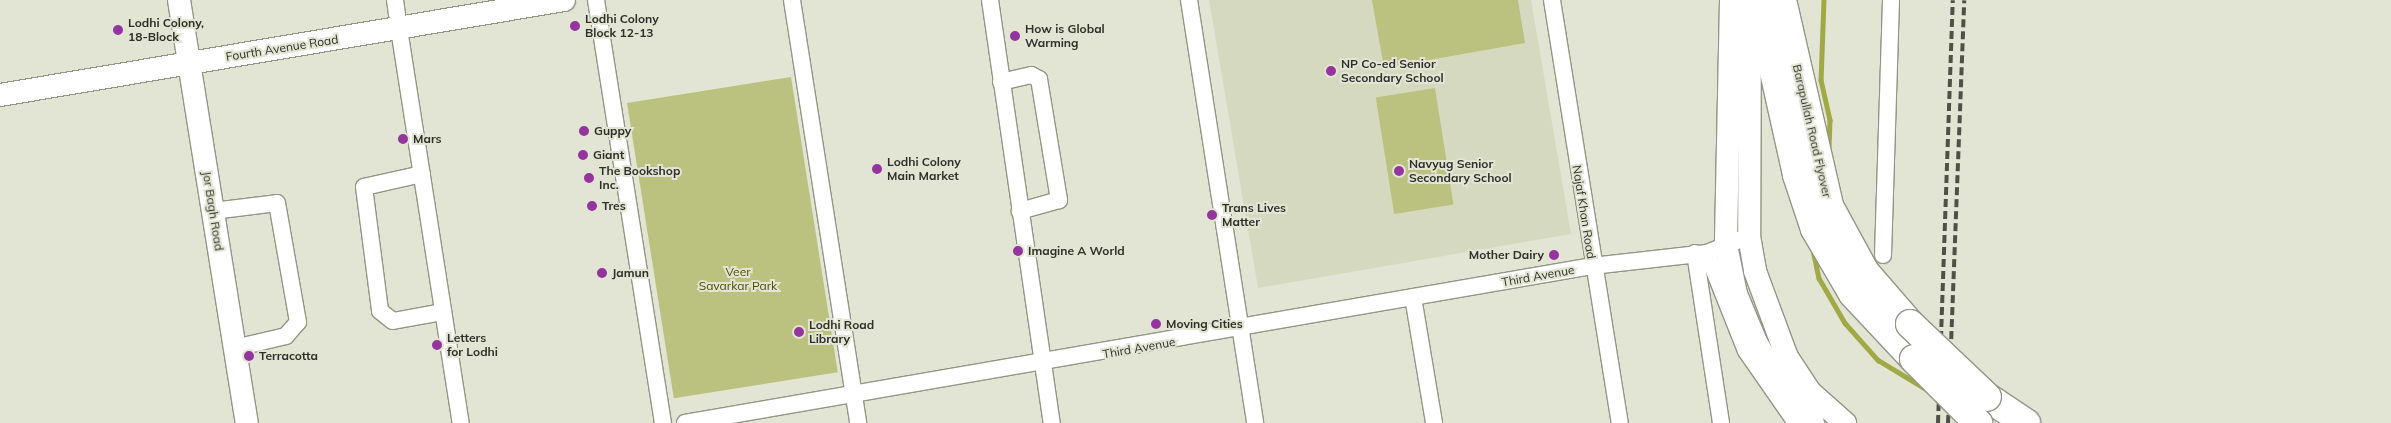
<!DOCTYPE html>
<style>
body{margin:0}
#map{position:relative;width:2391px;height:423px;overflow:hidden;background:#e2e5d3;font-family:Mulish,sans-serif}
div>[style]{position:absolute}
.built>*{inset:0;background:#d5d9c0}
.green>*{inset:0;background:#bbc27f;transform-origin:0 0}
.stream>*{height:4.5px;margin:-2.25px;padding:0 2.25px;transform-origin:2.25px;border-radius:2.25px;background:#a1a947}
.roads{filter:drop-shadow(1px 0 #939685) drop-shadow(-1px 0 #939685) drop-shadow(0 1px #939685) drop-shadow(0 -1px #939685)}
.street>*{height:16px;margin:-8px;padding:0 8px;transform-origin:8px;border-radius:8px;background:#fff}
.secondary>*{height:22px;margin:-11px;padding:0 11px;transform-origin:11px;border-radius:11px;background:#fff}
.highway>*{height:28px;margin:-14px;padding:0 14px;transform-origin:14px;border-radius:14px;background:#fff}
.rail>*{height:4px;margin-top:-2px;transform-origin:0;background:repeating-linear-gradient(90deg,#4f5048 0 8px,transparent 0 12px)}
.bridges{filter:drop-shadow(1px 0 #939685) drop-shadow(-1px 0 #939685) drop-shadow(0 1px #939685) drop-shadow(0 -1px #939685)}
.highway-bridge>*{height:28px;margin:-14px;padding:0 14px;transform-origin:14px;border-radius:14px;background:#fff}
.dots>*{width:14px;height:14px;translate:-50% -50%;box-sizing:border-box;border:2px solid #e2e5d3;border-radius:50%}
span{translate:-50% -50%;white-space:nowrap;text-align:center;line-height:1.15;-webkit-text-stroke:4px #e2e5d3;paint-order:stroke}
.poi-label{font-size:12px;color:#2f302a;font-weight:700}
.left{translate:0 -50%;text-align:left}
.right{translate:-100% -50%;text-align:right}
.street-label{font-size:12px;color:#2f302a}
.park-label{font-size:12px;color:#484d00}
</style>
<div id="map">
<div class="built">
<i style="clip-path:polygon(1209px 0,1531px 0,1571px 234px,1258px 288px)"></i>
</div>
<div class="green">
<i style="clip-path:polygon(1372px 0,1518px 0,1525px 43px,1384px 68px)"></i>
<i style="left:791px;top:77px;width:299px;height:166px;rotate:81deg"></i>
<i style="left:1435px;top:88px;width:118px;height:60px;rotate:81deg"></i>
</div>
<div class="stream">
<i style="left:1824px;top:0;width:80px;rotate:92.1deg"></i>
<i style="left:1821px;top:80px;width:41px;rotate:77.3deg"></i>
<i style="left:1830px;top:120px;width:29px;rotate:92deg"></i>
<i style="left:1813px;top:250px;width:29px;rotate:78deg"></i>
<i style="left:1819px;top:278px;width:52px;rotate:60deg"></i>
<i style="left:1845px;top:323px;width:50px;rotate:48.3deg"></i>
<i style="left:1878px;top:360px;width:62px;rotate:31.1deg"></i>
</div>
<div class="roads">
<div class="street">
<i style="left:395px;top:0;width:15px;rotate:82deg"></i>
<i style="left:596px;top:0;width:428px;rotate:81deg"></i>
<i style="left:792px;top:0;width:428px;rotate:81.1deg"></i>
<i style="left:990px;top:0;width:428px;rotate:81.7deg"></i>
<i style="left:1189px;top:0;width:428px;rotate:81.1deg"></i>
<i style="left:1552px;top:0;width:428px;rotate:80.9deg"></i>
<i style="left:399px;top:29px;width:399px;rotate:81.1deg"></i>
<i style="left:1001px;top:82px;width:31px;rotate:-13deg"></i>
<i style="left:1031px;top:75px;width:9px;rotate:27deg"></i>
<i style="left:1039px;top:79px;width:123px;rotate:80.6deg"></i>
<i style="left:1059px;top:200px;width:41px;rotate:164.2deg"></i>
<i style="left:422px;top:174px;width:59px;rotate:167.4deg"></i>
<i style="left:364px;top:187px;width:125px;rotate:82.6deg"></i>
<i style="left:380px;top:311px;width:16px;rotate:38deg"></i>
<i style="left:393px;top:321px;width:51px;rotate:-10.2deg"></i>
<i style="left:213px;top:211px;width:64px;rotate:-7.1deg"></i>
<i style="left:277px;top:203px;width:121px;rotate:80deg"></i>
<i style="left:298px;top:322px;width:18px;rotate:131deg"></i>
<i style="left:286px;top:336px;width:52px;rotate:166.8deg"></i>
<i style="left:1695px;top:253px;width:172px;rotate:81.3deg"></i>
<i style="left:1707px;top:253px;width:105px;rotate:68.3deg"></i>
<i style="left:1746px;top:351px;width:88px;rotate:55.2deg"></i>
<i style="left:1883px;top:255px;width:255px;rotate:-88.2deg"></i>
<i style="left:1413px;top:297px;width:128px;rotate:80.5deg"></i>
<i style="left:685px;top:423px;width:920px;rotate:-9.82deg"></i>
<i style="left:1592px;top:266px;width:116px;rotate:-6.4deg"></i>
<i style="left:1707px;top:253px;width:45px;rotate:-22deg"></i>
</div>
<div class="secondary">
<i style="left:179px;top:0;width:428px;rotate:80.9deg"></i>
<i style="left:1731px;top:0;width:245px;rotate:91.2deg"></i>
<i style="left:1726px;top:245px;width:50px;rotate:78.5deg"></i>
<i style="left:1736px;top:294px;width:52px;rotate:67.4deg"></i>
<i style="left:1756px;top:342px;width:53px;rotate:59.6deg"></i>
<i style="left:1783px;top:388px;width:46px;rotate:49.4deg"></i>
<i style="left:1750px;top:0;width:236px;rotate:90.2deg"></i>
<i style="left:1749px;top:236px;width:36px;rotate:80deg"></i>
<i style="left:1755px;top:271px;width:92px;rotate:69.6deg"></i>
<i style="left:1787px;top:357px;width:42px;rotate:56.7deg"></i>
<i style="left:1810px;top:392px;width:47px;rotate:41.5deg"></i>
<i style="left:0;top:95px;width:572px;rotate:-9.56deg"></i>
</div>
<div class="highway">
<i style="left:1758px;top:0;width:179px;rotate:77.4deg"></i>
<i style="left:1797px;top:175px;width:57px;rotate:71.6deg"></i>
<i style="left:1815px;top:229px;width:75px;rotate:59.7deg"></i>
<i style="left:1853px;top:294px;width:89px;rotate:46.8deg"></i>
<i style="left:1782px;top:0;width:211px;rotate:77.1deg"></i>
<i style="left:1829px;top:206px;width:75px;rotate:61.4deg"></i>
<i style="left:1865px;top:272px;width:69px;rotate:49.1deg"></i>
<i style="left:1987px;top:397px;width:47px;rotate:33.7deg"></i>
</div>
</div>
<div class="rail">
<i style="left:1938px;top:423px;width:423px;rotate:-88deg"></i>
<i style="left:1948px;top:423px;width:423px;rotate:-87.8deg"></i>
</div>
<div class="bridges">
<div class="highway-bridge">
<i style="left:1910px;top:324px;width:106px;rotate:43.5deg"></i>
<i style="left:1914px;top:359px;width:91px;rotate:45deg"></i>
</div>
</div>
<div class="dots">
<i style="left:575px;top:26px;background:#94359e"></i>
<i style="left:118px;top:30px;background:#94359e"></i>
<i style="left:1015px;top:36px;background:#94359e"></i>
<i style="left:1331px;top:71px;background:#94359e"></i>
<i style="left:584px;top:131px;background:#94359e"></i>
<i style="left:403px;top:139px;background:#94359e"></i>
<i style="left:583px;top:155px;background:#94359e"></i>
<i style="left:877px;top:169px;background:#94359e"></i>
<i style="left:1399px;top:171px;background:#94359e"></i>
<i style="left:589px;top:178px;background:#94359e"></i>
<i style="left:592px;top:206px;background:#94359e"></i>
<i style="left:1212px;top:215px;background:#94359e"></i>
<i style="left:1018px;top:251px;background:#94359e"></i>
<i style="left:1554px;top:255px;background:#94359e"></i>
<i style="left:602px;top:273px;background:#94359e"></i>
<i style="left:1156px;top:324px;background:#94359e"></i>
<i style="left:799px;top:332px;background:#94359e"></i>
<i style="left:437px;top:345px;background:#94359e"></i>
<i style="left:249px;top:356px;background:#94359e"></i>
</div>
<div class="poi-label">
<span class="left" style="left:585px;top:26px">Lodhi Colony<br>Block 12-13</span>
<span class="left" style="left:128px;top:30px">Lodhi Colony,<br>18-Block</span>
<span class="left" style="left:1025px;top:36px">How is Global<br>Warming</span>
<span class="left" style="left:1341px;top:71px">NP Co-ed Senior<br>Secondary School</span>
<span class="left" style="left:594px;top:131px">Guppy</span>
<span class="left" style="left:413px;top:139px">Mars</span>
<span class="left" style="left:593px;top:155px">Giant</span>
<span class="left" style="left:887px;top:169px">Lodhi Colony<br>Main Market</span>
<span class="left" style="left:1409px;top:171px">Navyug Senior<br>Secondary School</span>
<span class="left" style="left:599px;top:178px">The Bookshop<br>Inc.</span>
<span class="left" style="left:602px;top:206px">Tres</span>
<span class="left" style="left:1222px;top:215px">Trans Lives<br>Matter</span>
<span class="left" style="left:1028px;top:251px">Imagine A World</span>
<span class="right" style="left:1544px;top:255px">Mother Dairy</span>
<span class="left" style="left:612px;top:273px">Jamun</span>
<span class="left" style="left:1166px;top:324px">Moving Cities</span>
<span class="left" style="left:809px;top:332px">Lodhi Road<br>Library</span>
<span class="left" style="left:447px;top:345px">Letters<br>for Lodhi</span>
<span class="left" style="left:259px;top:356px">Terracotta</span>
</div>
<div class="street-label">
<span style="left:282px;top:48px;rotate:-9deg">Fourth Avenue Road</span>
<span style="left:1812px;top:131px;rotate:77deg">Barapullah Road Flyover</span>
<span style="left:213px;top:211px;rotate:81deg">Jor Bagh Road</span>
<span style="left:1584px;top:212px;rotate:81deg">Najaf Khan Road</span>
<span style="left:1538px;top:276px;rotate:-10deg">Third Avenue</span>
<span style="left:1139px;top:348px;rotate:-10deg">Third Avenue</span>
</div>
<div class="park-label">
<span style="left:738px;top:279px">Veer<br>Savarkar Park</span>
</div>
</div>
